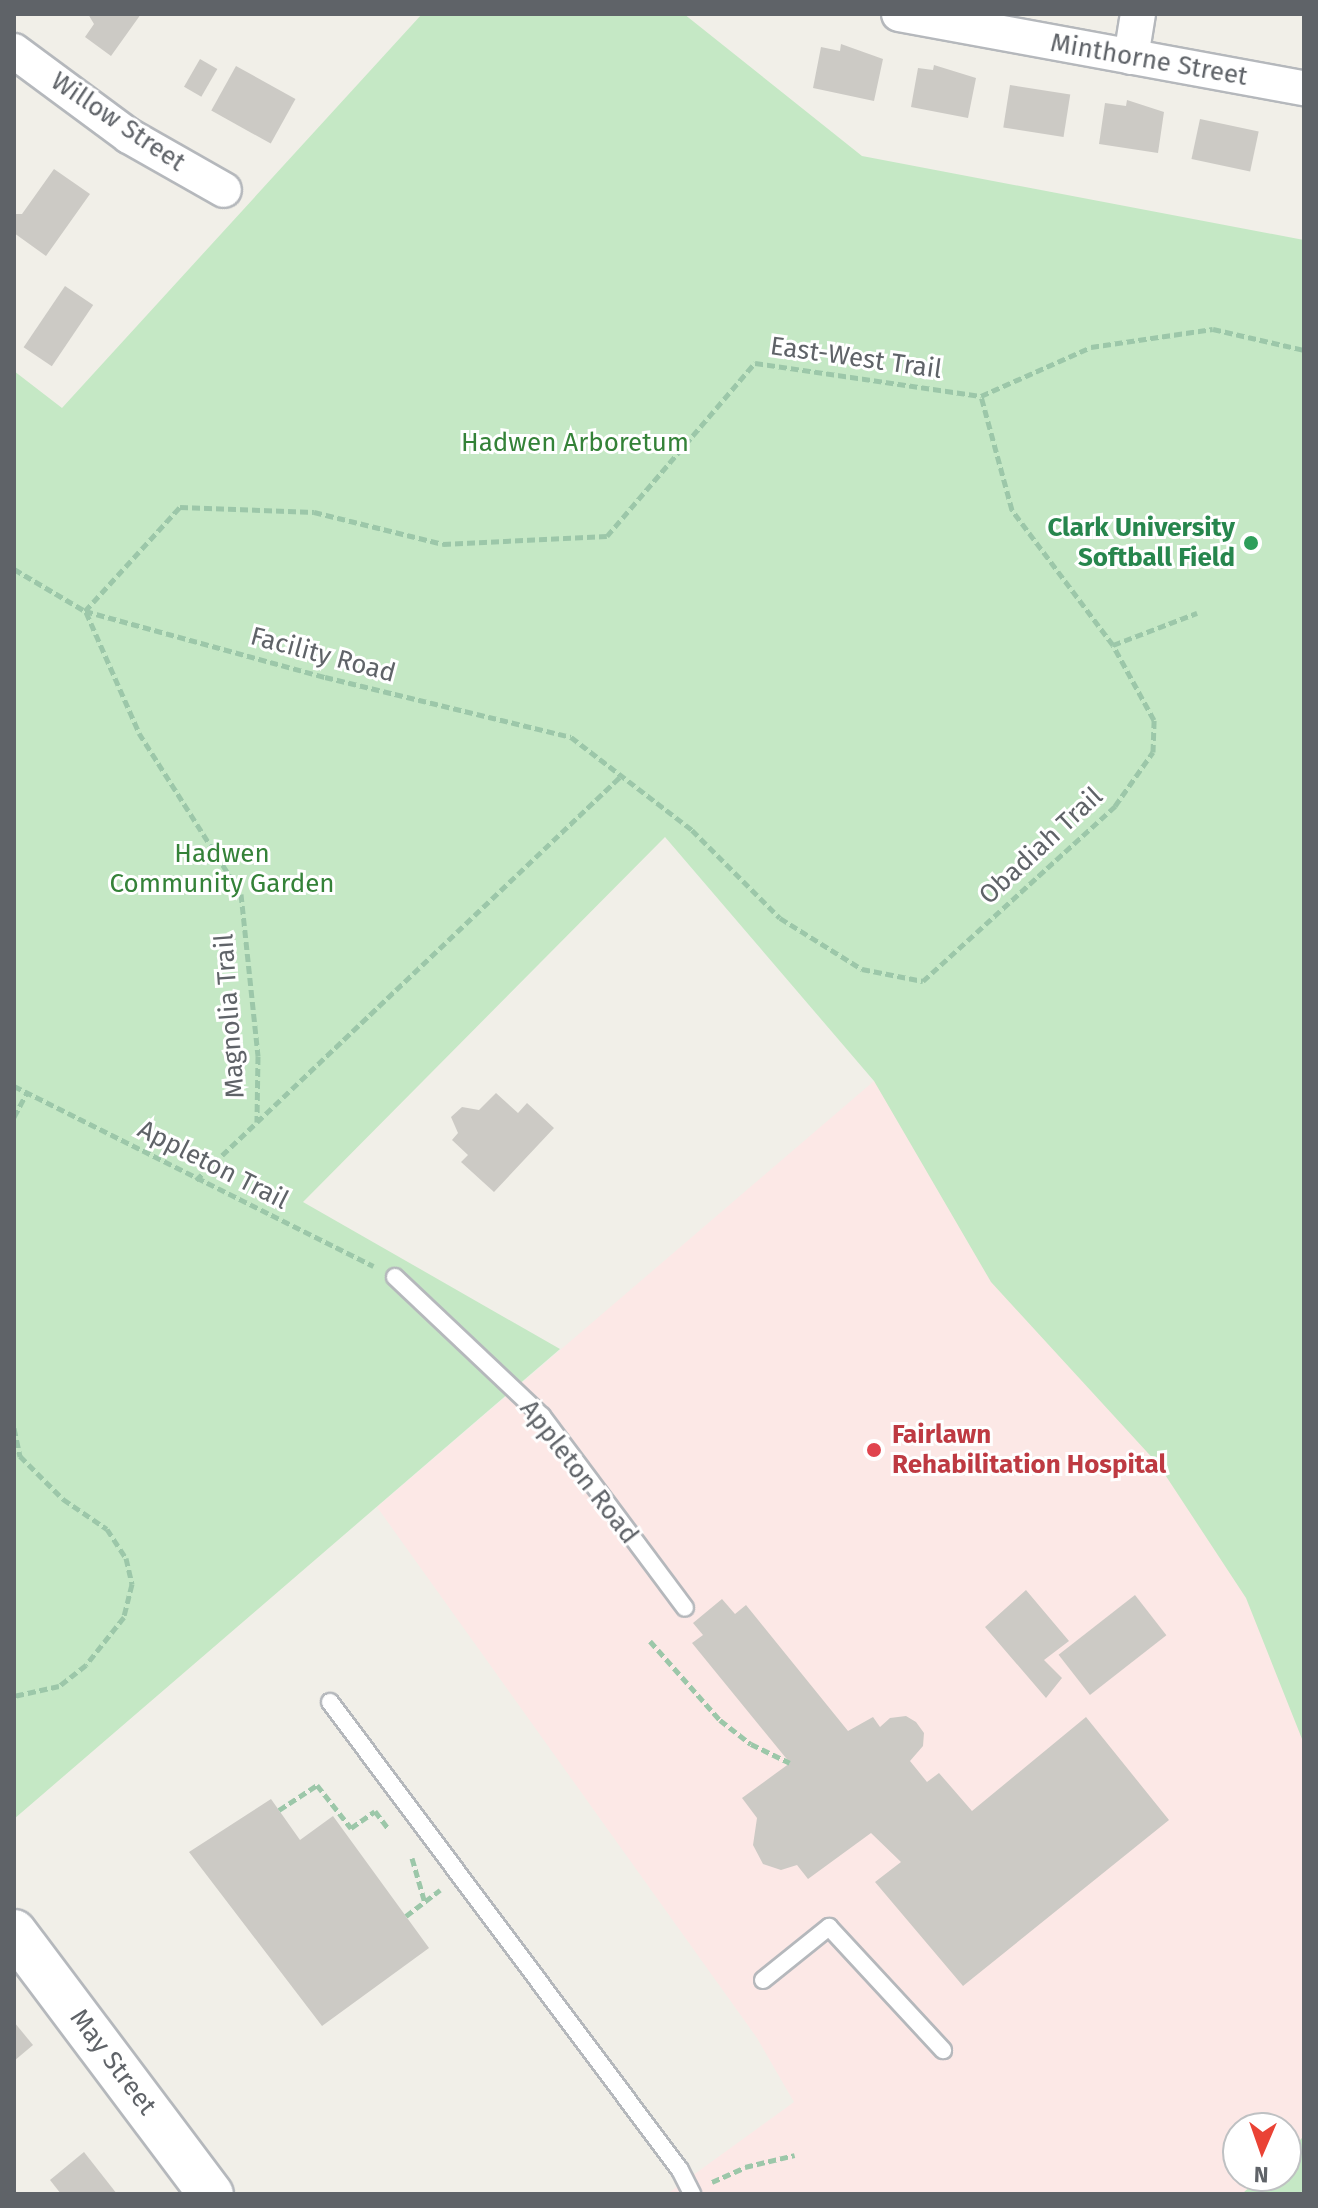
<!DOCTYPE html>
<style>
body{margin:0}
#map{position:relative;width:1318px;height:2208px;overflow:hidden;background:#f1efe8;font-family:"Fira Sans",sans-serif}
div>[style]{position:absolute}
.medical>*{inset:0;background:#fce8e6}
.green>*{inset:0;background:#c5e8c5}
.building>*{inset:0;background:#cccac5;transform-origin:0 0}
.path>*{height:5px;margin-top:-2.5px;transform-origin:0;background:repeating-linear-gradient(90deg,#9cc7a9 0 8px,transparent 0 12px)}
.roads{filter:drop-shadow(2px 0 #b5b8bc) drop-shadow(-2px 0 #b5b8bc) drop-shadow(0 2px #b5b8bc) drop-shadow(0 -2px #b5b8bc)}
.lane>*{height:16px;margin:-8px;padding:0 8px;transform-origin:8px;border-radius:8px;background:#fff}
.street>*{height:34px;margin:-17px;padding:0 17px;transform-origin:17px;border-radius:17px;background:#fff}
.secondary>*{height:44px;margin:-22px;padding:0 22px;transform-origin:22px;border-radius:22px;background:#fff}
.dots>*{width:22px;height:22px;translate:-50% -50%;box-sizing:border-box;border:4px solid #fff;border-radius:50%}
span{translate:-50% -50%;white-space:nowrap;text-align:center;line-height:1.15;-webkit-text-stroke:6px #fff;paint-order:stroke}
.street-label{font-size:26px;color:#5f6368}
.park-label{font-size:26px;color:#348238}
.leisure-label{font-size:26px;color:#27864d;font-weight:700}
.right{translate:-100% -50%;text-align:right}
.health-label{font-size:26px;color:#be3a42;font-weight:700}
.left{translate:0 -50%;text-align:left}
.frame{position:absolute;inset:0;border:16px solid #5f6368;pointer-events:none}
.north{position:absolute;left:1222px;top:2112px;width:80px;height:80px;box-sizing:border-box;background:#fff;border:2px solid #bfc1c3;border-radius:50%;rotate:182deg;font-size:22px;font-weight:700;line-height:32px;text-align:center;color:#5f6368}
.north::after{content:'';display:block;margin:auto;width:28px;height:36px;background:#ea4335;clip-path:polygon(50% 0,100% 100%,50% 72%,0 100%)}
</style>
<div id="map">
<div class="medical">
<i style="clip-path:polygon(evenodd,1304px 812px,1304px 2194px,667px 2194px,794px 2102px,757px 2038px,377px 1507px,874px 1081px,1304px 812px,1238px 2128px,1286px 2128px,1286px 2176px,1238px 2176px,1238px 2128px)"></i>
</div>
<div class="green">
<i style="clip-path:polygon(422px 14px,684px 14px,862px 156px,1304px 240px,1304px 1744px,1246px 1598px,1158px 1464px,991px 1282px,874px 1081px,665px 837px,303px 1202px,560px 1349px,14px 1819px,14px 371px,62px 408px)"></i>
<i style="clip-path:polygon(1304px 2136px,1304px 2194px,1242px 2194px,1261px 2176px,1286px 2176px,1286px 2154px)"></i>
</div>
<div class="building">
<i style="clip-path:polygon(88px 14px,141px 14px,111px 56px,85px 37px,94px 24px)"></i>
<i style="clip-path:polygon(841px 44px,883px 59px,874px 101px,813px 88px,821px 47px,840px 51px)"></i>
<i style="left:200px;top:59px;width:20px;height:32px;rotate:30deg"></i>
<i style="clip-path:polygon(934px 65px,976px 78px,968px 118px,911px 107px,918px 68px,933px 70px)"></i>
<i style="left:236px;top:66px;width:68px;height:51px;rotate:29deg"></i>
<i style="left:1010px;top:85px;width:61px;height:43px;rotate:9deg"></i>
<i style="clip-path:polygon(1127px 100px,1164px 112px,1158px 153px,1099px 144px,1105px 103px,1126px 106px)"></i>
<i style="left:1200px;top:119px;width:60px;height:41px;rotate:12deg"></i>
<i style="clip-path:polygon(54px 169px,90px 194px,46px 256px,14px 233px,14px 214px,22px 214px)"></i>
<i style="left:65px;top:286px;width:34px;height:74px;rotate:34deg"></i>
<i style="clip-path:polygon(496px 1093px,518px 1113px,527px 1103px,554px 1128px,494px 1192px,461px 1162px,468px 1155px,452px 1140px,458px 1133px,451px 1117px,462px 1107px,479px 1110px)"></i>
<i style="clip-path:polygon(1026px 1590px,1069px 1641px,1044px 1660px,1062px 1678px,1046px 1698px,985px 1627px)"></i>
<i style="left:1135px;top:1595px;width:51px;height:97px;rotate:52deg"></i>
<i style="clip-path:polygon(722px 1599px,735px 1614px,746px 1605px,848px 1731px,873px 1717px,880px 1727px,890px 1718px,906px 1716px,916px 1722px,924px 1733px,923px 1746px,910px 1761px,927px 1782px,939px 1773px,972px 1811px,1086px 1717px,1169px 1820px,963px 1986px,875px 1882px,901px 1862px,871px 1833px,808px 1879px,797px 1865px,781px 1870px,763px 1864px,753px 1845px,757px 1818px,742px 1798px,790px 1763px,692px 1643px,703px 1635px,693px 1623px)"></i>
<i style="clip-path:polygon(271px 1799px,300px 1840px,333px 1816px,429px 1948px,322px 2026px,189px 1852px)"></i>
<i style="clip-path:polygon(14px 2022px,33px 2045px,14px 2061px)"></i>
<i style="clip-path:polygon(84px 2152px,117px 2194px,61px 2194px,50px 2180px)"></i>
</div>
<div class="path">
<i style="left:14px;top:569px;width:82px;rotate:30.6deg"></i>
<i style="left:85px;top:611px;width:249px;rotate:15.4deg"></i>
<i style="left:325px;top:677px;width:253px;rotate:13.7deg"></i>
<i style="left:571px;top:737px;width:153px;rotate:37.5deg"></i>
<i style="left:692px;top:830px;width:124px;rotate:45deg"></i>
<i style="left:780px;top:918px;width:97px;rotate:31.9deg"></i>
<i style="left:862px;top:969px;width:62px;rotate:11.1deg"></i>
<i style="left:923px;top:981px;width:260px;rotate:-42.3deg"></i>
<i style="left:1115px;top:806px;width:66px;rotate:-54.9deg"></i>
<i style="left:1153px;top:752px;width:32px;rotate:-88deg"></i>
<i style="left:1154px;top:720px;width:85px;rotate:-118.7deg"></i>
<i style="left:1113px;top:645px;width:169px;rotate:-126.8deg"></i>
<i style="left:1012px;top:510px;width:118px;rotate:-105.2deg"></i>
<i style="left:85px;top:611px;width:141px;rotate:-47.6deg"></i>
<i style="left:180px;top:507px;width:134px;rotate:2.1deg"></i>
<i style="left:314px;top:512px;width:133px;rotate:13.9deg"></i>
<i style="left:443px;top:544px;width:164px;rotate:-2.8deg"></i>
<i style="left:607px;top:536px;width:228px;rotate:-49.5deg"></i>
<i style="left:755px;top:363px;width:228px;rotate:8.3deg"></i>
<i style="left:981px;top:396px;width:120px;rotate:-24deg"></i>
<i style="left:1091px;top:347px;width:123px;rotate:-8.4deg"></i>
<i style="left:1213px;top:329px;width:93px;rotate:13deg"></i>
<i style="left:86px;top:612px;width:132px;rotate:66.3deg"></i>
<i style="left:139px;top:733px;width:191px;rotate:57.6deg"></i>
<i style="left:241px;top:894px;width:163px;rotate:84deg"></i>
<i style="left:258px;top:1056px;width:66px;rotate:90.9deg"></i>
<i style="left:1113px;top:645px;width:90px;rotate:-20.9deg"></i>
<i style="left:14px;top:1086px;width:402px;rotate:26.6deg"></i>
<i style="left:14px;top:1117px;width:27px;rotate:-62deg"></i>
<i style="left:196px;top:1180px;width:586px;rotate:-43.55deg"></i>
<i style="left:14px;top:1428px;width:29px;rotate:78deg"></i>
<i style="left:20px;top:1456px;width:61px;rotate:45deg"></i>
<i style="left:63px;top:1499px;width:53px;rotate:34.3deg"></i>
<i style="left:107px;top:1529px;width:35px;rotate:57deg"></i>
<i style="left:126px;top:1558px;width:27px;rotate:77deg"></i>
<i style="left:132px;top:1584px;width:34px;rotate:104deg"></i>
<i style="left:124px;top:1617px;width:61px;rotate:128.4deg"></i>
<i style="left:86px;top:1665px;width:34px;rotate:142deg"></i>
<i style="left:59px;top:1686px;width:46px;rotate:167.5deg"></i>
<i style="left:650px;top:1641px;width:106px;rotate:48.5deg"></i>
<i style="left:720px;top:1720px;width:39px;rotate:38deg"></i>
<i style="left:751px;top:1744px;width:43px;rotate:26deg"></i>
<i style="left:279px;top:1810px;width:45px;rotate:-33.3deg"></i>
<i style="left:317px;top:1785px;width:55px;rotate:51.7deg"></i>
<i style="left:351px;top:1828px;width:29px;rotate:-35deg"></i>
<i style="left:375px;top:1811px;width:21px;rotate:53deg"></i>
<i style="left:412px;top:1858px;width:47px;rotate:73.9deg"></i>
<i style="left:406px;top:1916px;width:43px;rotate:-37.4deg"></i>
<i style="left:712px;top:2182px;width:36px;rotate:-24deg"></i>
<i style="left:745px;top:2167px;width:51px;rotate:-13.5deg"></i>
</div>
<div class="roads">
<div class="lane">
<i style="left:395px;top:1277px;width:202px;rotate:43.4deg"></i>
<i style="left:542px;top:1416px;width:239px;rotate:53.3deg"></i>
<i style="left:330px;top:1702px;width:584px;rotate:53.21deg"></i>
<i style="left:680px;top:2170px;width:27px;rotate:63deg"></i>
<i style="left:763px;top:1980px;width:85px;rotate:-38.8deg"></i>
<i style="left:829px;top:1927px;width:168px;rotate:47.2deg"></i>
</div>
<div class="street">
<i style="left:899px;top:14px;width:412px;rotate:10.4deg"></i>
<i style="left:14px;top:51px;width:143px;rotate:36.5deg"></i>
<i style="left:129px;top:136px;width:109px;rotate:29.6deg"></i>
<i style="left:1131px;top:57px;width:44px;rotate:-80.8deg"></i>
</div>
<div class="secondary">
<i style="left:14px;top:1932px;width:328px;rotate:53.1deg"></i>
</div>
</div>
<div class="dots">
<i style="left:1251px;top:543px;background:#2e9e5b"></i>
<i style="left:874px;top:1450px;background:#e0444e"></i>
</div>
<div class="street-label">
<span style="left:1149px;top:60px;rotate:10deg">Minthorne Street</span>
<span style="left:118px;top:122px;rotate:34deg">Willow Street</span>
<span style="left:856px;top:358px;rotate:8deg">East-West Trail</span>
<span style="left:323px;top:655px;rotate:15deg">Facility Road</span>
<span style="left:1041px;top:846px;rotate:-43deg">Obadiah Trail</span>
<span style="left:230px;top:1016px;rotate:-94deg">Magnolia Trail</span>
<span style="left:213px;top:1165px;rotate:27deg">Appleton Trail</span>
<span style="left:579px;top:1472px;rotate:52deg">Appleton Road</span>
<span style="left:113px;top:2062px;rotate:53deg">May Street</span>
</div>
<div class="park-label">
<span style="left:575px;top:443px">Hadwen Arboretum</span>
<span style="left:222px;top:869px">Hadwen<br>Community Garden</span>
</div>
<div class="leisure-label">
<span class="right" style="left:1235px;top:543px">Clark University<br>Softball Field</span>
</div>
<div class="health-label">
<span class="left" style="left:892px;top:1450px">Fairlawn<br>Rehabilitation Hospital</span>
</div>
<div class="frame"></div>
<div class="north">N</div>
</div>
